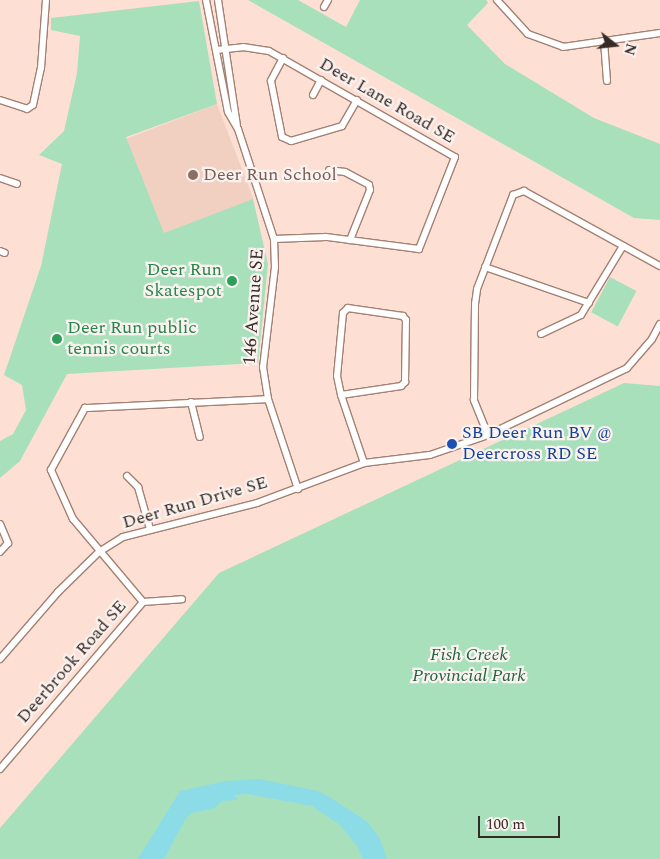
<!DOCTYPE html>
<style>
body{margin:0}
#map{position:relative;width:660px;height:859px;overflow:hidden;background:#fde0d3;font-family:Spectral,serif}
div>[style]{position:absolute}
.built>*{inset:0;background:#f2d0c1;transform-origin:0 0}
.green>*{inset:0;background:#a8e0bc;transform-origin:0 0}
.water>*{inset:0;background:#8cdce8}
.roads{filter:drop-shadow(1px 0 #a28173) drop-shadow(-1px 0 #a28173) drop-shadow(0 1px #a28173) drop-shadow(0 -1px #a28173)}
.minor>*{height:6px;margin:-3px;padding:0 3px;transform-origin:3px;border-radius:3px;background:#fff}
.dots>*{width:14px;height:14px;translate:-50% -50%;box-sizing:border-box;border:2px solid #faf2ef;border-radius:50%}
span{translate:-50% -50%;white-space:nowrap;text-align:center;line-height:1.15;-webkit-text-stroke:4.5px #faf2ef;paint-order:stroke}
.street-label{font-size:18px;color:#372924}
.education-label{font-size:18px;color:#785e54}
.left{translate:0 -50%;text-align:left}
.leisure-label{font-size:18px;color:#27864d}
.right{translate:-100% -50%;text-align:right}
.transit-label{font-size:18px;color:#164399}
.park-label{font-size:18px;color:#226340;font-style:italic}
.north{position:absolute;left:590px;top:20px;width:50px;height:50px;-webkit-text-stroke:4px #faf2ef;paint-order:stroke;rotate:106deg;font-size:14px;font-weight:700;line-height:20px;text-align:center;color:#372924}
.north::after{content:'';display:block;margin:auto;width:18px;height:22px;background:#372924;clip-path:polygon(50% 0,100% 100%,50% 72%,0 100%)}
.scale{position:absolute;left:478px;top:816px;width:82px;height:22px;box-sizing:border-box;border:2px solid #372924;border-top:0;padding-left:6px;font-size:15px;line-height:18px;white-space:nowrap;color:#372924;-webkit-text-stroke:4px #faf2ef;paint-order:stroke}
</style>
<div id="map">
<div class="built">
<i style="left:217px;top:104px;width:102px;height:97px;rotate:69deg"></i>
</div>
<div class="green">
<i style="clip-path:polygon(248px 0,298px 0,346px 27px,360px 0,486px 0,488px 3px,467px 25px,505px 64px,594px 118px,660px 144px,660px 220px,634px 218px)"></i>
<i style="clip-path:polygon(199px 1px,217px 104px,126px 137px,164px 233px,253px 199px,268px 264px,258px 363px,67px 374px,20px 461px,0 478px,0 441px,13px 434px,26px 410px,22px 385px,4px 375px,41px 266px,62px 164px,39px 155px,64px 131px,77px 73px,80px 36px,51px 30px,51px 18px)"></i>
<i style="left:610px;top:277px;width:30px;height:40px;rotate:28deg"></i>
<i style="clip-path:polygon(624px 383px,660px 386px,660px 859px,0 859px,0 828px,219px 573px)"></i>
</div>
<div class="water">
<i style="clip-path:polygon(259px 779px,318px 791px,331px 798px,368px 822px,380px 839px,387px 859px,363px 859px,357px 846px,340px 825px,312px 806px,247px 794px,234px 795px,238px 799px,236px 800px,222px 801px,215px 808px,192px 813px,186px 818px,164px 859px,138px 859px,180px 791px,226px 781px)"></i>
</div>
<div class="roads">
<div class="minor">
<i style="left:206px;top:0;width:114px;rotate:78.9deg"></i>
<i style="left:228px;top:112px;width:20px;rotate:60deg"></i>
<i style="left:238px;top:129px;width:116px;rotate:71.9deg"></i>
<i style="left:274px;top:239px;width:28px;rotate:88deg"></i>
<i style="left:275px;top:267px;width:101px;rotate:96.8deg"></i>
<i style="left:263px;top:367px;width:32px;rotate:81deg"></i>
<i style="left:268px;top:399px;width:95px;rotate:71.6deg"></i>
<i style="left:218px;top:0;width:126px;rotate:81.4deg"></i>
<i style="left:497px;top:0;width:46px;rotate:47.6deg"></i>
<i style="left:528px;top:34px;width:37px;rotate:20deg"></i>
<i style="left:563px;top:47px;width:98px;rotate:-8.2deg"></i>
<i style="left:324px;top:7px;width:8px;rotate:-60deg"></i>
<i style="left:604px;top:41px;width:40px;rotate:85.7deg"></i>
<i style="left:216px;top:50px;width:27px;rotate:-6deg"></i>
<i style="left:243px;top:47px;width:26px;rotate:9deg"></i>
<i style="left:269px;top:51px;width:214px;rotate:29.7deg"></i>
<i style="left:455px;top:157px;width:99px;rotate:111.4deg"></i>
<i style="left:419px;top:249px;width:94px;rotate:-172.6deg"></i>
<i style="left:326px;top:237px;width:52px;rotate:177.8deg"></i>
<i style="left:283px;top:58px;width:26px;rotate:118deg"></i>
<i style="left:271px;top:81px;width:57px;rotate:78.9deg"></i>
<i style="left:282px;top:137px;width:10px;rotate:24deg"></i>
<i style="left:291px;top:141px;width:53px;rotate:-16.4deg"></i>
<i style="left:342px;top:126px;width:30px;rotate:-60deg"></i>
<i style="left:313px;top:95px;width:17px;rotate:-62deg"></i>
<i style="left:0;top:100px;width:28px;rotate:18deg"></i>
<i style="left:27px;top:109px;width:7px;rotate:-34deg"></i>
<i style="left:33px;top:105px;width:38px;rotate:-78deg"></i>
<i style="left:41px;top:68px;width:68px;rotate:-85.8deg"></i>
<i style="left:329px;top:170px;width:16px;rotate:7deg"></i>
<i style="left:345px;top:172px;width:27px;rotate:28deg"></i>
<i style="left:369px;top:185px;width:5px;rotate:79deg"></i>
<i style="left:370px;top:190px;width:54px;rotate:111.8deg"></i>
<i style="left:0;top:178px;width:18px;rotate:19deg"></i>
<i style="left:0;top:251px;width:5px;rotate:22deg"></i>
<i style="left:485px;top:267px;width:110px;rotate:19.1deg"></i>
<i style="left:541px;top:334px;width:44px;rotate:-25.4deg"></i>
<i style="left:581px;top:315px;width:81px;rotate:-58.7deg"></i>
<i style="left:341px;top:395px;width:61px;rotate:-8.5deg"></i>
<i style="left:401px;top:386px;width:6px;rotate:-45deg"></i>
<i style="left:405px;top:382px;width:62px;rotate:-89.1deg"></i>
<i style="left:406px;top:320px;width:5px;rotate:-127deg"></i>
<i style="left:403px;top:316px;width:56px;rotate:-171.7deg"></i>
<i style="left:348px;top:308px;width:7px;rotate:135deg"></i>
<i style="left:343px;top:313px;width:63px;rotate:95.4deg"></i>
<i style="left:337px;top:376px;width:19px;rotate:78deg"></i>
<i style="left:341px;top:395px;width:72px;rotate:71.3deg"></i>
<i style="left:191px;top:402px;width:36px;rotate:76deg"></i>
<i style="left:488px;top:435px;width:38px;rotate:-112deg"></i>
<i style="left:474px;top:400px;width:96px;rotate:-89.4deg"></i>
<i style="left:475px;top:304px;width:15px;rotate:-82deg"></i>
<i style="left:477px;top:289px;width:101px;rotate:-69deg"></i>
<i style="left:513px;top:195px;width:12px;rotate:-20deg"></i>
<i style="left:524px;top:191px;width:155px;rotate:28.9deg"></i>
<i style="left:127px;top:476px;width:16px;rotate:45deg"></i>
<i style="left:138px;top:487px;width:44px;rotate:74.1deg"></i>
<i style="left:0;top:524px;width:21px;rotate:67deg"></i>
<i style="left:8px;top:543px;width:12px;rotate:132deg"></i>
<i style="left:143px;top:602px;width:39px;rotate:-4deg"></i>
<i style="left:0;top:659px;width:89px;rotate:-49.1deg"></i>
<i style="left:58px;top:592px;width:57px;rotate:-44.3deg"></i>
<i style="left:99px;top:552px;width:28px;rotate:-32deg"></i>
<i style="left:123px;top:537px;width:138px;rotate:-14.2deg"></i>
<i style="left:257px;top:503px;width:114px;rotate:-20.5deg"></i>
<i style="left:364px;top:463px;width:66px;rotate:-6.9deg"></i>
<i style="left:430px;top:455px;width:61px;rotate:-19deg"></i>
<i style="left:488px;top:435px;width:154px;rotate:-25.7deg"></i>
<i style="left:627px;top:368px;width:38px;rotate:-49deg"></i>
<i style="left:652px;top:339px;width:17px;rotate:-62deg"></i>
<i style="left:0;top:769px;width:220px;rotate:-49.4deg"></i>
<i style="left:143px;top:602px;width:109px;rotate:-130.1deg"></i>
<i style="left:73px;top:519px;width:54px;rotate:-114.2deg"></i>
<i style="left:51px;top:470px;width:71px;rotate:-61.3deg"></i>
<i style="left:85px;top:408px;width:183px;rotate:-2.8deg"></i>
</div>
</div>
<div class="dots">
<i style="left:193px;top:175px;background:#8d6e63"></i>
<i style="left:232px;top:281px;background:#2e9e5b"></i>
<i style="left:57px;top:339px;background:#2e9e5b"></i>
<i style="left:452px;top:444px;background:#1a4fb4"></i>
</div>
<div class="street-label">
<span style="left:387px;top:101px;rotate:30deg">Deer Lane Road SE</span>
<span style="left:254px;top:307px;rotate:-86deg">146 Avenue SE</span>
<span style="left:195px;top:503px;rotate:-16deg">Deer Run Drive SE</span>
<span style="left:72px;top:662px;rotate:-49deg">Deerbrook Road SE</span>
</div>
<div class="education-label">
<span class="left" style="left:203px;top:175px">Deer Run School</span>
</div>
<div class="leisure-label">
<span class="right" style="left:222px;top:281px">Deer Run<br>Skatespot</span>
<span class="left" style="left:67px;top:339px">Deer Run public<br>tennis courts</span>
</div>
<div class="transit-label">
<span class="left" style="left:462px;top:444px">SB Deer Run BV @<br>Deercross RD SE</span>
</div>
<div class="park-label">
<span style="left:469px;top:666px">Fish Creek<br>Provincial Park</span>
</div>
<div class="north">N</div>
<div class="scale">100 m</div>
</div>
